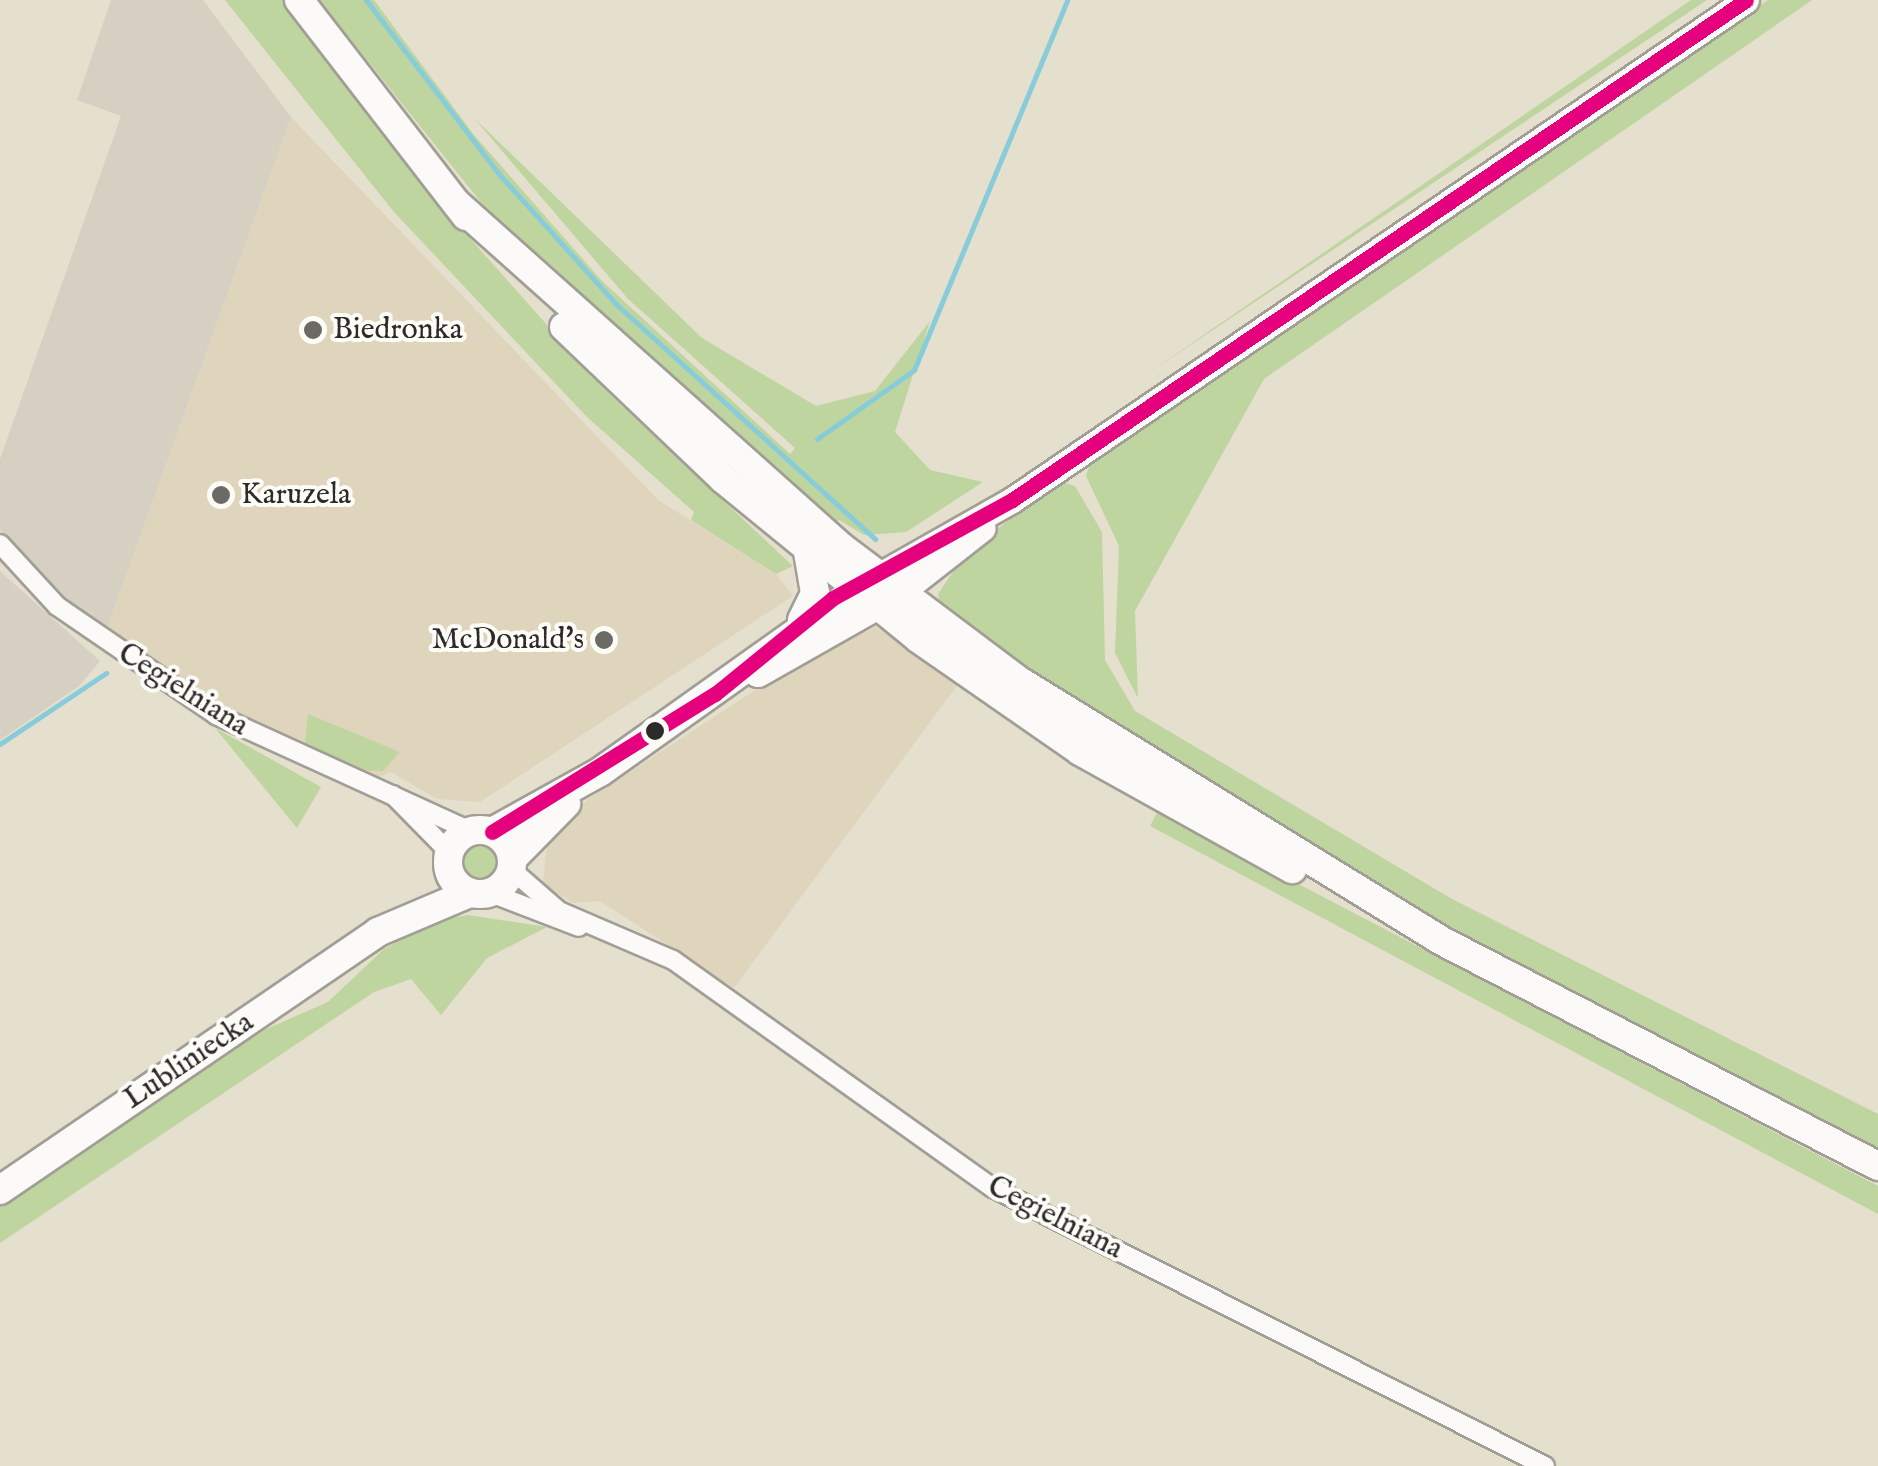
<!DOCTYPE html>
<style>
body{margin:0}
#map{position:relative;width:1878px;height:1466px;overflow:hidden;background:#e5dfce;font-family:"IM FELL English",serif}
div>[style]{position:absolute}
.built>*{inset:0;background:#dfd5bd}
.industrial>*{inset:0;background:#d6d0c2}
.green>*{inset:0;background:#bed59f}
.round{border-radius:50%}
.stream>*{height:5px;margin:-2.5px;padding:0 2.5px;transform-origin:2.5px;border-radius:2.5px;background:#88ccd9}
.roads{filter:drop-shadow(2px 0 #a19e95) drop-shadow(-2px 0 #a19e95) drop-shadow(0 2px #a19e95) drop-shadow(0 -2px #a19e95)}
.minor>*{height:18px;margin:-9px;padding:0 9px;transform-origin:9px;border-radius:9px;background:#fbfaf8}
.secondary>*{height:25px;margin:-12.5px;padding:0 12.5px;transform-origin:12.5px;border-radius:12.5px;background:#fbfaf8}
.primary>*{height:28px;margin:-14px;padding:0 14px;transform-origin:14px;border-radius:14px;background:#fbfaf8}
.primary>.ring{margin:-14px;padding:0;box-sizing:content-box;background:none;border:28px solid #fbfaf8;border-radius:50%}
.trunk>*{height:28px;margin:-14px;padding:0 14px;transform-origin:14px;border-radius:14px;background:#fbfaf8}
.bus-1>*{height:15px;margin:-7.5px;padding:0 7.5px;transform-origin:7.5px;border-radius:7.5px;background:#e5007d}
.dots>*{width:28px;height:28px;translate:-50% -50%;box-sizing:border-box;border:5px solid #fdfcf7;border-radius:50%}
span{translate:-50% -50%;white-space:nowrap;text-align:center;line-height:1.15;-webkit-text-stroke:8px #fdfcf7;paint-order:stroke}
.poi-label{font-size:30px;color:#2b2b2b}
.left{translate:0 -50%;text-align:left}
.right{translate:-100% -50%;text-align:right}
.street-label{font-size:30px;color:#2b2b2b}
</style>
<div id="map">
<div class="built">
<i style="clip-path:polygon(291px 117px,658px 500px,776px 574px,793px 596px,480px 802px,437px 799px,391px 772px,370px 781px,252px 724px,106px 631px)"></i>
<i style="clip-path:polygon(876px 627px,959px 683px,734px 988px,600px 901px,573px 903px,543px 884px,548px 833px,590px 798px,789px 668px)"></i>
</div>
<div class="industrial">
<i style="clip-path:polygon(111px 0,203px 0,291px 117px,106px 631px,67px 605px,0 530px,0 459px,121px 116px,77px 100px)"></i>
<i style="clip-path:polygon(0 571px,100px 661px,79px 686px,0 740px)"></i>
</div>
<div class="green">
<i style="clip-path:polygon(225px 0,285px 0,459px 226px,606px 391px,793px 566px,776px 574px,691px 520px,694px 512px,586px 416px,394px 212px)"></i>
<i style="clip-path:polygon(319px 0,374px 0,474px 135px,602px 281px,790px 454px,795px 448px,628px 299px,474px 118px,702px 338px,816px 406px,875px 391px,930px 321px,895px 432px,930px 470px,983px 482px,906px 532px,864px 535px,839px 520px,829px 531px,508px 236px)"></i>
<i style="clip-path:polygon(1691px 0,1707px 0,1147px 374px)"></i>
<i style="clip-path:polygon(1768px 0,1812px 0,1264px 379px,1135px 611px,1138px 698px,1115px 653px,1119px 546px,1086px 476px,1091px 460px)"></i>
<i style="clip-path:polygon(1059px 481px,1075px 486px,1102px 532px,1105px 660px,1135px 711px,1452px 899px,1878px 1114px,1878px 1150px,1345px 873px,941px 610px,938px 594px,965px 554px)"></i>
<i style="clip-path:polygon(308px 714px,400px 752px,383px 771px,357px 770px,305px 743px)"></i>
<i style="clip-path:polygon(215px 728px,321px 787px,297px 828px)"></i>
<i style="clip-path:polygon(1158px 811px,1878px 1186px,1878px 1214px,1150px 826px)"></i>
<i class="round" style="left:463px;top:846px;width:34px;height:34px"></i>
<i style="clip-path:polygon(468px 915px,547px 927px,487px 958px,441px 1015px,411px 979px,374px 992px,0 1243px,0 1203px,232px 1044px,328px 1002px,384px 949px,435px 921px)"></i>
</div>
<div class="stream">
<i style="left:366px;top:0;width:219px;rotate:52.6deg"></i>
<i style="left:499px;top:174px;width:175px;rotate:48deg"></i>
<i style="left:616px;top:304px;width:350px;rotate:42.2deg"></i>
<i style="left:817px;top:439px;width:119px;rotate:-35.4deg"></i>
<i style="left:914px;top:370px;width:400px;rotate:-67.5deg"></i>
<i style="left:0;top:744px;width:128px;rotate:-33.8deg"></i>
</div>
<div class="roads">
<div class="minor">
<i style="left:0;top:544px;width:84px;rotate:47.4deg"></i>
<i style="left:57px;top:606px;width:193px;rotate:34.4deg"></i>
<i style="left:216px;top:715px;width:280px;rotate:24.5deg"></i>
<i style="left:393px;top:795px;width:80px;rotate:45.5deg"></i>
<i style="left:512px;top:870px;width:62px;rotate:41.1deg"></i>
<i style="left:559px;top:911px;width:124px;rotate:23.3deg"></i>
<i style="left:673px;top:960px;width:393px;rotate:35.5deg"></i>
<i style="left:993px;top:1188px;width:618px;rotate:26.73deg"></i>
<i style="left:491px;top:893px;width:94px;rotate:21.1deg"></i>
</div>
<div class="secondary">
<i style="left:878px;top:576px;width:154px;rotate:-29.6deg"></i>
<i style="left:1012px;top:500px;width:888px;rotate:-34.26deg"></i>
<i style="left:900px;top:593px;width:105px;rotate:-38.1deg"></i>
</div>
<div class="primary">
<i style="left:758px;top:673px;width:156px;rotate:-29.5deg"></i>
<i class="ring" style="left:448px;top:830px;width:36px;height:36px"></i>
<i style="left:492px;top:832px;width:124px;rotate:-29.1deg"></i>
<i style="left:600px;top:772px;width:334px;rotate:-35.4deg"></i>
<i style="left:513px;top:858px;width:76px;rotate:-45.5deg"></i>
<i style="left:0;top:1190px;width:458px;rotate:-34.3deg"></i>
<i style="left:378px;top:932px;width:100px;rotate:-23deg"></i>
</div>
<div class="trunk">
<i style="left:299px;top:0;width:273px;rotate:52.3deg"></i>
<i style="left:456px;top:203px;width:516px;rotate:41.78deg"></i>
<i style="left:841px;top:547px;width:225px;rotate:36.9deg"></i>
<i style="left:1021px;top:682px;width:492px;rotate:31.6deg"></i>
<i style="left:1440px;top:940px;width:493px;rotate:27.3deg"></i>
<i style="left:564px;top:327px;width:220px;rotate:43.7deg"></i>
<i style="left:723px;top:479px;width:253px;rotate:39.2deg"></i>
<i style="left:919px;top:639px;width:196px;rotate:34.8deg"></i>
<i style="left:1080px;top:751px;width:243px;rotate:29.1deg"></i>
<i style="left:802px;top:620px;width:30px;rotate:-64deg"></i>
<i style="left:815px;top:593px;width:42px;rotate:-99.7deg"></i>
</div>
</div>
<div class="bus-1">
<i style="left:492px;top:832px;width:262px;rotate:-31.8deg"></i>
<i style="left:715px;top:694px;width:152px;rotate:-39.1deg"></i>
<i style="left:833px;top:598px;width:204px;rotate:-28.7deg"></i>
<i style="left:1012px;top:500px;width:888px;rotate:-34.26deg"></i>
</div>
<div class="dots">
<i style="left:313px;top:330px;background:#6c6a64"></i>
<i style="left:221px;top:495px;background:#6c6a64"></i>
<i style="left:604px;top:640px;background:#6c6a64"></i>
<i style="left:655px;top:731px;background:#2b2b2b"></i>
</div>
<div class="poi-label">
<span class="left" style="left:333px;top:330px">Biedronka</span>
<span class="left" style="left:241px;top:495px">Karuzela</span>
<span class="right" style="left:584px;top:640px">McDonald's</span>
</div>
<div class="street-label">
<span style="left:183px;top:690px;rotate:32deg">Cegielniana</span>
<span style="left:189px;top:1061px;rotate:-34deg">Lubliniecka</span>
<span style="left:1055px;top:1218px;rotate:27deg">Cegielniana</span>
</div>
</div>
